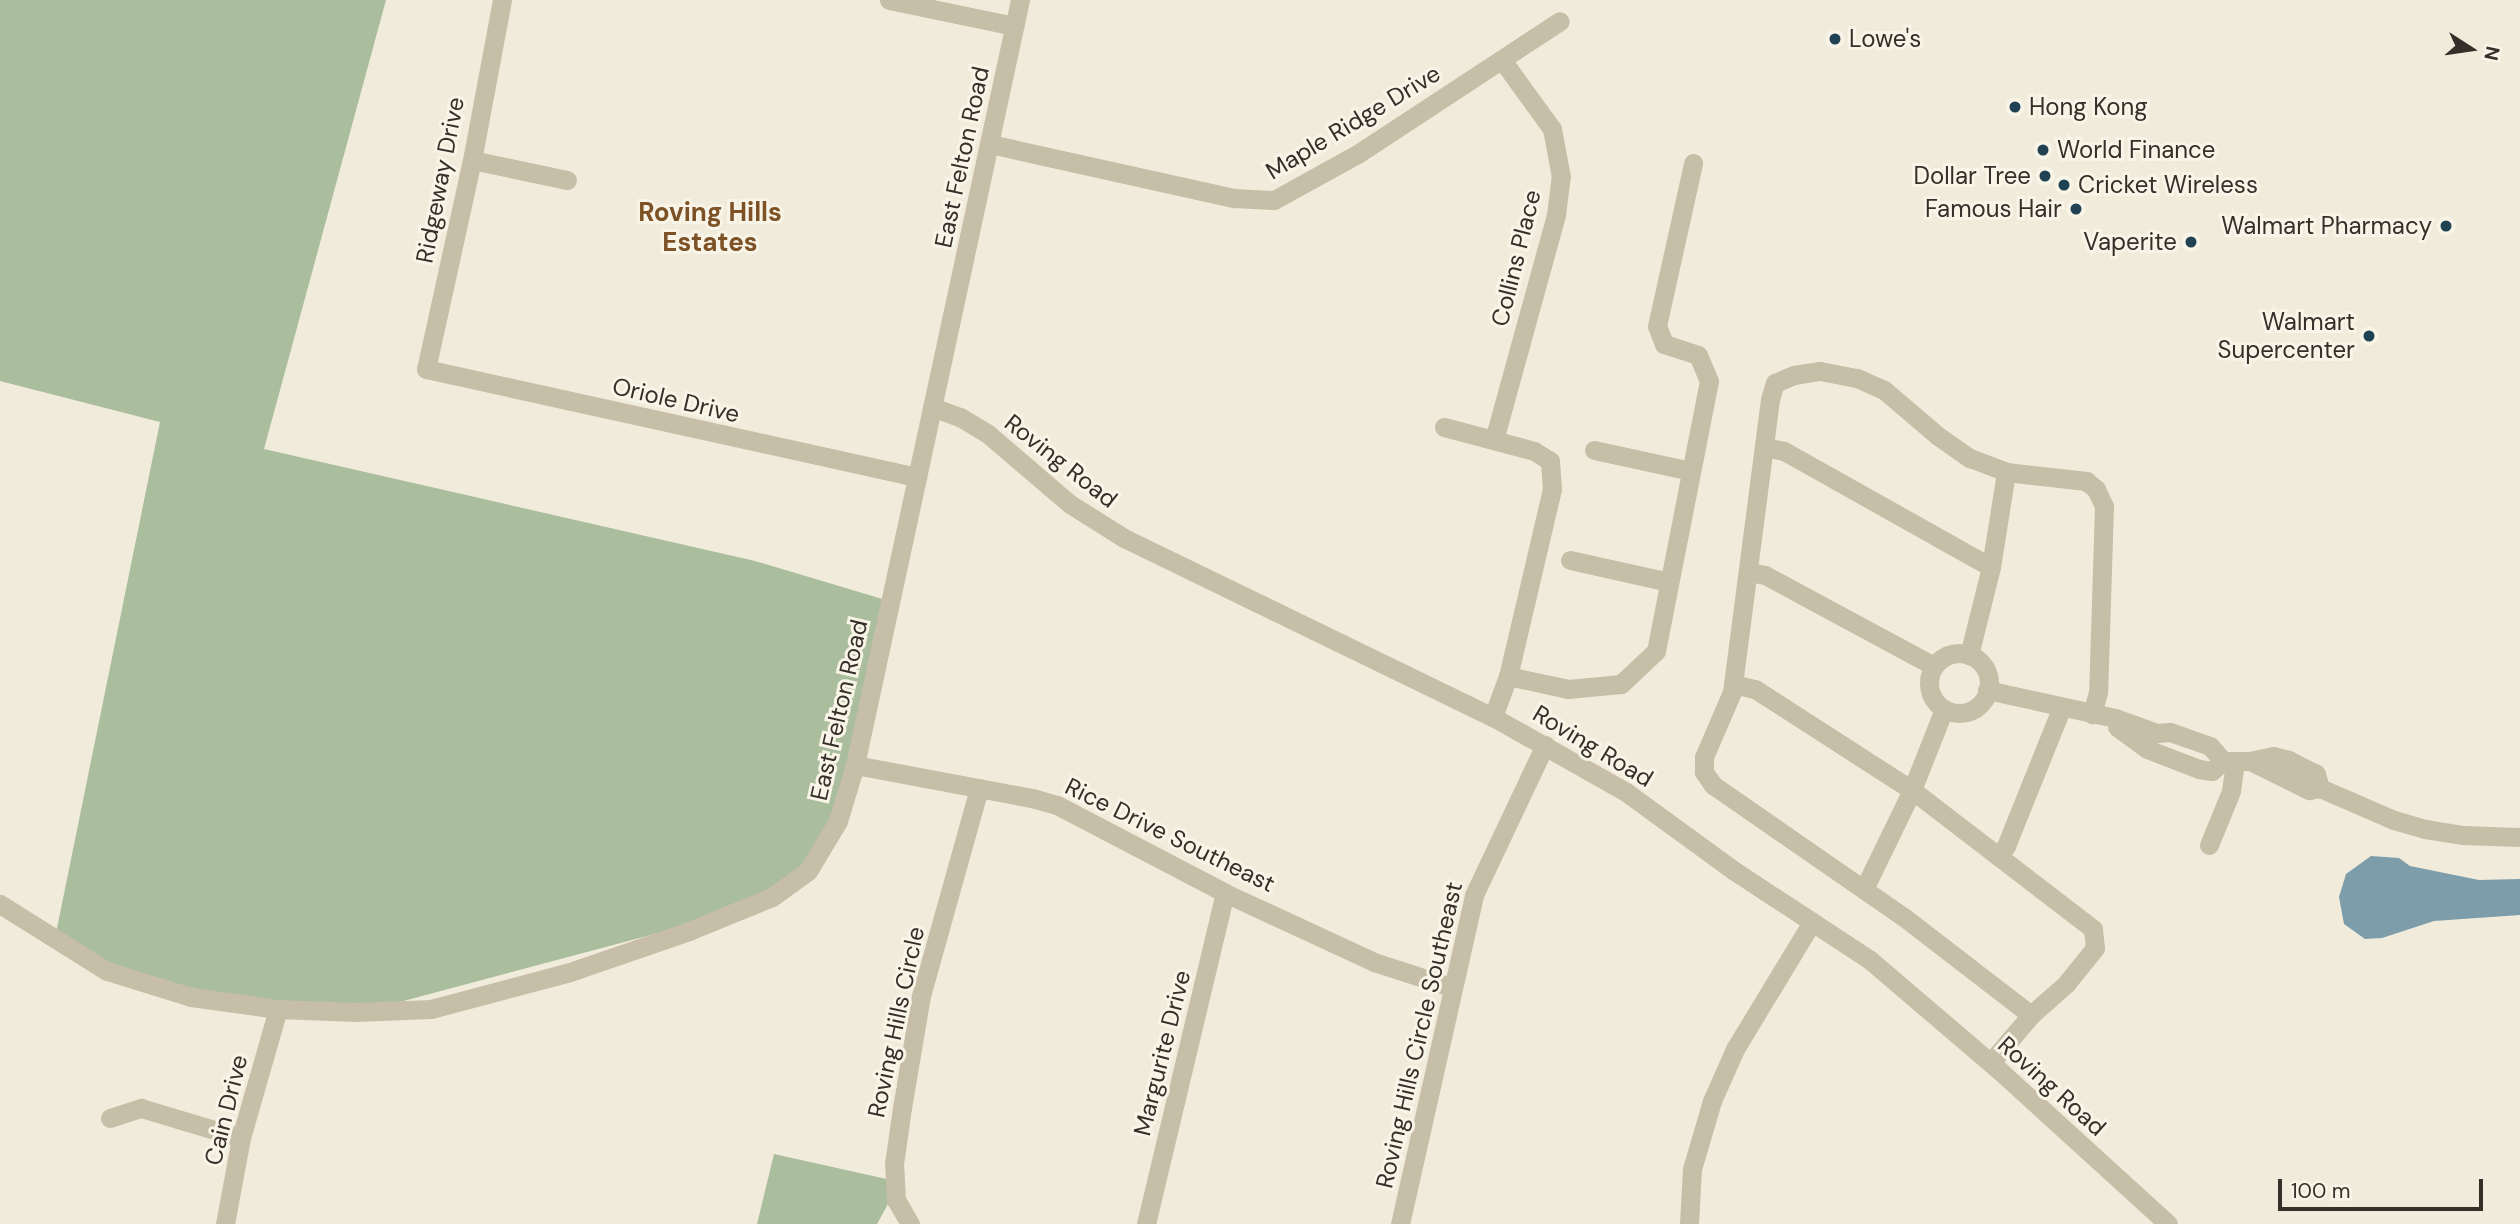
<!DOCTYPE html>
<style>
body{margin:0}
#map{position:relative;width:2520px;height:1224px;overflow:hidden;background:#f0ebdb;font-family:"DM Sans",sans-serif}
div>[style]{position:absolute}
.green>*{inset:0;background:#aabd9d}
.water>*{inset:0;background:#7d9daa}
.minor>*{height:19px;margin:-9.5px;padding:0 9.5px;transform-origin:9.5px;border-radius:9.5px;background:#c7bea8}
.minor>.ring{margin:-9.5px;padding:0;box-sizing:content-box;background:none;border:19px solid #c7bea8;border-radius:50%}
.dots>*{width:19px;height:19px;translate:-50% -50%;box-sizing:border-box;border:4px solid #f8f4e7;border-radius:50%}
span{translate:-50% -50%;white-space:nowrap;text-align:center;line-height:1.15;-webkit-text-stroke:6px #f8f4e7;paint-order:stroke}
.poi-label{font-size:24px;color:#342f28}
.left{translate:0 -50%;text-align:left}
.right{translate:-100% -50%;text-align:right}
.street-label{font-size:24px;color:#342f28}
.neighbourhood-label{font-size:26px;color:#7d5227;font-weight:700}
.north{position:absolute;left:2436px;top:14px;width:70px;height:70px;-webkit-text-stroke:5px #f8f4e7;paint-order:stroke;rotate:102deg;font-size:19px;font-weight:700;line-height:28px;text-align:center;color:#342f28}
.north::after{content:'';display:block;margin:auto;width:24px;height:32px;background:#342f28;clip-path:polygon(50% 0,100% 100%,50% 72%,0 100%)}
.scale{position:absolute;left:2278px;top:1179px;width:205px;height:32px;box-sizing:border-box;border:4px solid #342f28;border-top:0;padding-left:9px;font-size:21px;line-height:24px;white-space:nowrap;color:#342f28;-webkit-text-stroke:5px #f8f4e7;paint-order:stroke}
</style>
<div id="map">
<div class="green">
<i style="clip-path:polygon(0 0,386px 0,264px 449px,755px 561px,889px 601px,855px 765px,817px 858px,787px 886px,722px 916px,381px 1007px,278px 1009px,115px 969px,55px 938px,160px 422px,0 381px)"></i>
<i style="clip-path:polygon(774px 1154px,900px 1182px,877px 1224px,757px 1224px)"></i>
</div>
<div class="water">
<i style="clip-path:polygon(2371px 856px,2399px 858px,2410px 866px,2479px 880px,2520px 879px,2520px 915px,2434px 921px,2382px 938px,2365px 939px,2344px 924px,2339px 897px,2346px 874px)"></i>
</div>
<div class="minor">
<i style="left:502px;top:0;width:163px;rotate:100.6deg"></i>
<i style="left:472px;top:160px;width:214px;rotate:102.4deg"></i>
<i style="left:426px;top:369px;width:503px;rotate:12.41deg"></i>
<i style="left:889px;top:0;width:128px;rotate:11.7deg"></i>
<i style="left:990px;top:144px;width:250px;rotate:12.5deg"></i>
<i style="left:1234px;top:198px;width:40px;rotate:2.9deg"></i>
<i style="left:1274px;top:200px;width:97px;rotate:-28.9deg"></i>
<i style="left:1359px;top:153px;width:240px;rotate:-33.3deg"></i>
<i style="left:472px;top:160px;width:97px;rotate:11.9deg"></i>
<i style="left:932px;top:407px;width:30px;rotate:20deg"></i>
<i style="left:960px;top:417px;width:33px;rotate:31deg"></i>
<i style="left:988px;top:434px;width:108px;rotate:40.5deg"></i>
<i style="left:1070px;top:504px;width:64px;rotate:32.2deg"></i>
<i style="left:1124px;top:538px;width:410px;rotate:25.9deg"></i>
<i style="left:1493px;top:717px;width:153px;rotate:29.4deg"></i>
<i style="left:1626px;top:792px;width:132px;rotate:36.1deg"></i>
<i style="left:1733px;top:870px;width:164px;rotate:33.3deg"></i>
<i style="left:1870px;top:960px;width:171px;rotate:40.5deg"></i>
<i style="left:2000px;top:1071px;width:227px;rotate:42.3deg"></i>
<i style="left:1444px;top:427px;width:93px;rotate:14.9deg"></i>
<i style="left:1534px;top:451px;width:19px;rotate:32deg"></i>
<i style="left:1550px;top:461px;width:28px;rotate:86deg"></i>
<i style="left:1552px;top:489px;width:192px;rotate:103.2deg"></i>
<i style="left:1508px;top:676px;width:44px;rotate:110.1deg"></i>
<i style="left:1494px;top:440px;width:233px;rotate:-74.6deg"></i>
<i style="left:1556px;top:215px;width:38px;rotate:-83deg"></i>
<i style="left:1561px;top:177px;width:49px;rotate:-100.6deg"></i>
<i style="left:1552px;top:129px;width:85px;rotate:-125.9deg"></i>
<i style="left:1764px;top:447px;width:20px;rotate:11deg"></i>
<i style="left:1784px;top:451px;width:237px;rotate:29.3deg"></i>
<i style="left:1991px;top:567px;width:91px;rotate:104deg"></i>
<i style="left:1594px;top:450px;width:99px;rotate:12.2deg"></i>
<i style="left:1570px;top:560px;width:101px;rotate:12.5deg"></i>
<i style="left:1991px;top:567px;width:96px;rotate:-81deg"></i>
<i style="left:1748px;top:572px;width:17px;rotate:10deg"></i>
<i style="left:1765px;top:575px;width:192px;rotate:28.3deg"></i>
<i class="ring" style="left:1929px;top:653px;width:41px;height:41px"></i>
<i style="left:1508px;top:676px;width:61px;rotate:12.2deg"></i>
<i style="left:1568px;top:689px;width:53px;rotate:-5.4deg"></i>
<i style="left:1621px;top:684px;width:48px;rotate:-43.3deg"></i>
<i style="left:1656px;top:651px;width:275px;rotate:-78.9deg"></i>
<i style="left:1709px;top:381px;width:28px;rotate:-113deg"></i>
<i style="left:1698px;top:355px;width:36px;rotate:-162deg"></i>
<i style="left:1664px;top:344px;width:19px;rotate:-111deg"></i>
<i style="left:1657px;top:326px;width:167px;rotate:-77.5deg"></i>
<i style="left:1733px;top:684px;width:23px;rotate:13deg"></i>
<i style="left:1755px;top:689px;width:187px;rotate:32.8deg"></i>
<i style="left:1912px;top:790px;width:228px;rotate:37.5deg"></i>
<i style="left:2093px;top:929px;width:19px;rotate:84deg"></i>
<i style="left:2095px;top:948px;width:46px;rotate:128.9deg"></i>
<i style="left:2066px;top:984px;width:47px;rotate:138.5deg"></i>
<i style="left:1987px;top:690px;width:131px;rotate:12.3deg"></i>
<i style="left:2115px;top:718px;width:45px;rotate:19.7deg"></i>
<i style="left:2157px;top:733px;width:13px;rotate:-4deg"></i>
<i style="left:2170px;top:732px;width:42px;rotate:19.3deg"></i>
<i style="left:2210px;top:746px;width:20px;rotate:49deg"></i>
<i style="left:2223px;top:761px;width:27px"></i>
<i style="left:2117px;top:727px;width:37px;rotate:36deg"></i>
<i style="left:2147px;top:749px;width:56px;rotate:21deg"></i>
<i style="left:2199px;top:769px;width:13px;rotate:9deg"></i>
<i style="left:2212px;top:771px;width:15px;rotate:-42deg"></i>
<i style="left:855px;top:765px;width:180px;rotate:10.6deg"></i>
<i style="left:1032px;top:798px;width:26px;rotate:16deg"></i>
<i style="left:1057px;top:805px;width:190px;rotate:27.6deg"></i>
<i style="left:1225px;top:893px;width:164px;rotate:24.8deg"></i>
<i style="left:1374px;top:962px;width:81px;rotate:18deg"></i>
<i style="left:2320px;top:788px;width:15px;rotate:-106deg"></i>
<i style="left:2316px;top:774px;width:30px;rotate:-153deg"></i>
<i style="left:2289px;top:760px;width:16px;rotate:-166deg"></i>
<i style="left:2273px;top:756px;width:24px;rotate:168deg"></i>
<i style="left:2250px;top:761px;width:66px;rotate:26.2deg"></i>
<i style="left:2309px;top:790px;width:11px;rotate:-10deg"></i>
<i style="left:2320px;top:788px;width:81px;rotate:23.4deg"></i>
<i style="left:2394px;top:820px;width:32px;rotate:16deg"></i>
<i style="left:2425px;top:829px;width:37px;rotate:9deg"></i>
<i style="left:2462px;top:835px;width:58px;rotate:2deg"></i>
<i style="left:2209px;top:845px;width:58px;rotate:-67.8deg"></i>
<i style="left:2231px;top:791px;width:30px;rotate:-82deg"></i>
<i style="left:1998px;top:856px;width:13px;rotate:-51deg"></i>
<i style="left:2006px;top:846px;width:150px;rotate:-68.1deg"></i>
<i style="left:1864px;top:889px;width:110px;rotate:-64.1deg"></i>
<i style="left:1912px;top:790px;width:87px;rotate:-68.4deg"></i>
<i style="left:0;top:904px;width:126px;rotate:32.1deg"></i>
<i style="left:107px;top:971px;width:88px;rotate:17.2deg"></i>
<i style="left:191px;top:997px;width:88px;rotate:7.9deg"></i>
<i style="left:278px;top:1009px;width:78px;rotate:2.2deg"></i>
<i style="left:356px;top:1012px;width:75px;rotate:-2.3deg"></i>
<i style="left:431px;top:1009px;width:144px;rotate:-14.9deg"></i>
<i style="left:570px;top:972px;width:126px;rotate:-19deg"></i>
<i style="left:689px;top:931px;width:90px;rotate:-22.3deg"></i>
<i style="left:772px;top:897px;width:44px;rotate:-35.8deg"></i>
<i style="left:808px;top:871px;width:58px;rotate:-59deg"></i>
<i style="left:838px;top:821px;width:59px;rotate:-73.1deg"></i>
<i style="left:855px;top:765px;width:783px;rotate:-77.83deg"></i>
<i style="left:1991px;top:1062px;width:62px;rotate:-49.6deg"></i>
<i style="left:2031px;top:1015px;width:159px;rotate:-142.4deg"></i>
<i style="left:1905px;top:918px;width:234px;rotate:-145.3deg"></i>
<i style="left:1713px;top:785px;width:16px;rotate:-125deg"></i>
<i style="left:1704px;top:772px;width:15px;rotate:-90deg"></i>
<i style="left:1704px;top:757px;width:71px;rotate:-66.7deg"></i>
<i style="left:1732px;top:692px;width:295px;rotate:-82.6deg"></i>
<i style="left:1770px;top:399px;width:17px;rotate:-73deg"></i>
<i style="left:1775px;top:383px;width:21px;rotate:-23deg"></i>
<i style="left:1794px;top:375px;width:26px;rotate:-9deg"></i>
<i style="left:1820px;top:371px;width:38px;rotate:11deg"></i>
<i style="left:1857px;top:378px;width:30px;rotate:24deg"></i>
<i style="left:1884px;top:390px;width:71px;rotate:40.4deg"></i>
<i style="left:1938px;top:436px;width:39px;rotate:35deg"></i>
<i style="left:1970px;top:458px;width:39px;rotate:21deg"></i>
<i style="left:2006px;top:472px;width:81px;rotate:6.4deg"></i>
<i style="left:2086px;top:481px;width:13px;rotate:39deg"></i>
<i style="left:2096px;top:489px;width:19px;rotate:65deg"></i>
<i style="left:2104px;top:506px;width:186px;rotate:91.8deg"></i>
<i style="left:2098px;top:692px;width:23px;rotate:105deg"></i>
<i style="left:110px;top:1118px;width:33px;rotate:-18deg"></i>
<i style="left:141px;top:1108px;width:104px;rotate:16.7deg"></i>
<i style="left:225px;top:1224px;width:87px;rotate:-79.5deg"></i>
<i style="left:241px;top:1138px;width:134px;rotate:-74deg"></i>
<i style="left:910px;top:1224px;width:28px;rotate:-120deg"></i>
<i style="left:896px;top:1200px;width:36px;rotate:-93deg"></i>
<i style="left:894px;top:1164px;width:57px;rotate:-81.9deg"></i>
<i style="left:902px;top:1108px;width:114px;rotate:-80.4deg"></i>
<i style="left:921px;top:996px;width:216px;rotate:-74.4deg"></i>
<i style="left:1146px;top:1224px;width:340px;rotate:-76.6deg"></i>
<i style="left:1400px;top:1224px;width:337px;rotate:-77.3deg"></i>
<i style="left:1474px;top:895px;width:166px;rotate:-64.7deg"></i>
<i style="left:1689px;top:1224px;width:55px;rotate:-86.9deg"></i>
<i style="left:1692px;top:1169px;width:71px;rotate:-73.6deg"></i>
<i style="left:1712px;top:1101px;width:57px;rotate:-66.1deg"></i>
<i style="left:1735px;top:1049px;width:149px;rotate:-58.8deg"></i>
</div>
<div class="dots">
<i style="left:1835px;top:39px;background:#214252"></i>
<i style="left:2015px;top:107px;background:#214252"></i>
<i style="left:2043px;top:150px;background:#214252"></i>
<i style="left:2045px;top:176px;background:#214252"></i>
<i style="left:2064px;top:185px;background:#214252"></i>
<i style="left:2076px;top:209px;background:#214252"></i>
<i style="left:2446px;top:226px;background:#214252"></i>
<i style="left:2191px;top:242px;background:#214252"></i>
<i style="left:2369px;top:336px;background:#214252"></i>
</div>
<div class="poi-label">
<span class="left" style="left:1849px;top:39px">Lowe's</span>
<span class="left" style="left:2029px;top:107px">Hong Kong</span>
<span class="left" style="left:2057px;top:150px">World Finance</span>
<span class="right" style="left:2031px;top:176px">Dollar Tree</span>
<span class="left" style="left:2078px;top:185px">Cricket Wireless</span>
<span class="right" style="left:2062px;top:209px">Famous Hair</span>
<span class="right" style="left:2432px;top:226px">Walmart Pharmacy</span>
<span class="right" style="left:2177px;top:242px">Vaperite</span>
<span class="right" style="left:2355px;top:336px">Walmart<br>Supercenter</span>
</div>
<div class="street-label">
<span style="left:1353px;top:122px;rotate:-31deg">Maple Ridge Drive</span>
<span style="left:962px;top:157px;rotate:-78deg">East Felton Road</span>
<span style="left:440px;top:180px;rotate:-79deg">Ridgeway Drive</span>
<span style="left:1516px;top:258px;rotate:-76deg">Collins Place</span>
<span style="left:676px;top:400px;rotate:13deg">Oriole Drive</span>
<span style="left:1061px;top:461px;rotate:38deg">Roving Road</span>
<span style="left:839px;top:710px;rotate:-77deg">East Felton Road</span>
<span style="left:1593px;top:746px;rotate:31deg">Roving Road</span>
<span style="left:1170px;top:835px;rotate:26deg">Rice Drive Southeast</span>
<span style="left:896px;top:1022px;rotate:-78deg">Roving Hills Circle</span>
<span style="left:1419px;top:1035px;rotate:-77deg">Roving Hills Circle Southeast</span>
<span style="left:1162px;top:1053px;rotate:-76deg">Margurite Drive</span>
<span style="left:2052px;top:1086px;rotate:42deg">Roving Road</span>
<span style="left:226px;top:1110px;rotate:-76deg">Cain Drive</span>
</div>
<div class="neighbourhood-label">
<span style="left:710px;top:228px">Roving Hills<br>Estates</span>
</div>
<div class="north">N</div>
<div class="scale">100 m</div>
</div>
